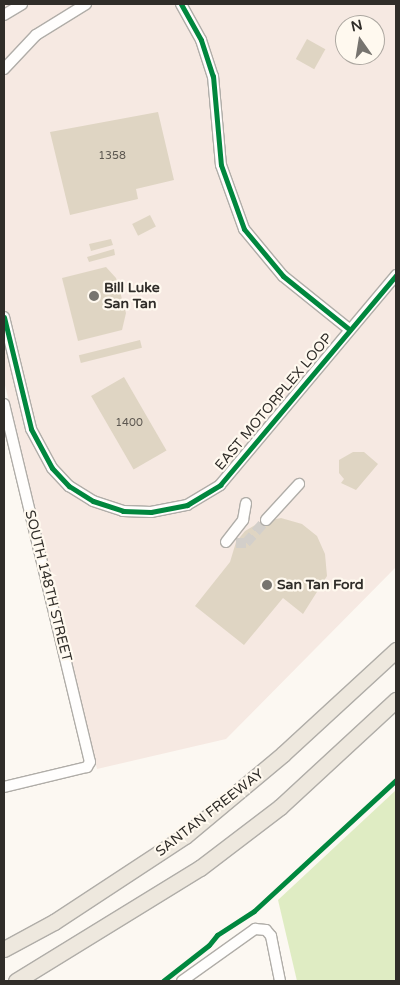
<!DOCTYPE html>
<style>
body{margin:0}
#map{position:relative;width:400px;height:985px;overflow:hidden;background:#fcf8f2;font-family:"Varela Round",sans-serif}
div>[style]{position:absolute}
.commercial>*{inset:0;background:#f6e9e2}
.green>*{inset:0;background:#dfecc3}
.building>*{inset:0;background:#dfd5c3;transform-origin:0 0}
.minor-tunnel>*{height:10px;margin-top:-5px;transform-origin:0;background:repeating-linear-gradient(90deg,#d3cfca 0 10px,transparent 0 15px)}
.roads{filter:drop-shadow(1px 0 #b0ada8) drop-shadow(-1px 0 #b0ada8) drop-shadow(0 1px #b0ada8) drop-shadow(0 -1px #b0ada8)}
.minor>*{height:10px;margin:-5px;padding:0 5px;transform-origin:5px;border-radius:5px;background:#fffefd}
.highway>*{height:15px;margin:-7.5px;padding:0 7.5px;transform-origin:7.5px;border-radius:7.5px;background:#eee8de}
.cycleway>*{height:5px;margin:-2.5px;padding:0 2.5px;transform-origin:2.5px;border-radius:2.5px;background:#00873e}
.dots>*{width:14px;height:14px;translate:-50% -50%;box-sizing:border-box;border:2px solid #fff9ef;border-radius:50%}
span{translate:-50% -50%;white-space:nowrap;text-align:center;line-height:1.15;-webkit-text-stroke:4.5px #fff9ef;paint-order:stroke}
.number-label{font-size:11px;color:#5c5750}
.number-label span{-webkit-text-stroke-width:0}
.poi-label{font-size:14px;color:#302d29;font-weight:700}
.left{translate:0 -50%;text-align:left}
.street-label{font-size:14px;color:#302d29}
.frame{position:absolute;inset:0;border:5px solid #302d29;pointer-events:none}
.north{position:absolute;left:335px;top:15px;width:50px;height:50px;box-sizing:border-box;background:#fff9ef;border:1px solid #aca7a0;border-radius:50%;rotate:347deg;font-size:14px;font-weight:700;line-height:20px;text-align:center;color:#302d29}
.north::after{content:'';display:block;margin:auto;width:18px;height:22px;background:#77746f;clip-path:polygon(50% 0,100% 100%,50% 72%,0 100%)}
</style>
<div id="map">
<div class="commercial">
<i style="clip-path:polygon(evenodd,4px 4px,396px 4px,396px 567px,226px 739px,97px 769px,4px 381px,4px 4px,345px 25px,375px 25px,375px 55px,345px 55px,345px 25px)"></i>
</div>
<div class="green">
<i style="clip-path:polygon(396px 790px,396px 981px,297px 981px,278px 900px)"></i>
</div>
<div class="building">
<i style="left:307px;top:39px;width:21px;height:23px;rotate:29deg"></i>
<i style="clip-path:polygon(158px 112px,174px 180px,136px 189px,138px 199px,70px 215px,50px 132px)"></i>
<i style="left:150px;top:215px;width:13px;height:20px;rotate:63deg"></i>
<i style="clip-path:polygon(111px 239px,113px 245px,91px 251px,89px 244px)"></i>
<i style="clip-path:polygon(114px 249px,115px 255px,89px 262px,87px 257px)"></i>
<i style="clip-path:polygon(106px 267px,116px 278px,126px 313px,122px 330px,78px 341px,62px 278px)"></i>
<i style="left:140px;top:340px;width:8px;height:63px;rotate:76deg"></i>
<i style="left:124px;top:377px;width:85px;height:38px;rotate:60deg"></i>
<i style="clip-path:polygon(353px 452px,364px 452px,378px 464px,356px 490px,341px 483px,344px 479px,339px 473px,339px 460px)"></i>
<i style="clip-path:polygon(281px 518px,302px 524px,317px 536px,325px 554px,327px 576px,303px 614px,283px 598px,244px 645px,195px 606px,230px 562px,236px 542px,245px 531px,260px 522px)"></i>
</div>
<div class="minor-tunnel">
<i style="left:236px;top:543px;width:10px"></i>
<i style="left:246px;top:543px;width:30px;rotate:-49deg"></i>
</div>
<div class="roads">
<div class="minor">
<i style="left:181px;top:4px;width:41px;rotate:60.9deg"></i>
<i style="left:201px;top:40px;width:38px;rotate:72deg"></i>
<i style="left:213px;top:76px;width:89px;rotate:84.9deg"></i>
<i style="left:221px;top:165px;width:68px;rotate:70.2deg"></i>
<i style="left:244px;top:229px;width:61px;rotate:50.3deg"></i>
<i style="left:283px;top:276px;width:85px;rotate:38.8deg"></i>
<i style="left:4px;top:15px;width:21px;rotate:-31deg"></i>
<i style="left:4px;top:69px;width:47px;rotate:-46.7deg"></i>
<i style="left:36px;top:35px;width:59px;rotate:-31.8deg"></i>
<i style="left:4px;top:317px;width:115px;rotate:76.4deg"></i>
<i style="left:31px;top:429px;width:44px;rotate:61.7deg"></i>
<i style="left:52px;top:468px;width:25px;rotate:47deg"></i>
<i style="left:69px;top:486px;width:28px;rotate:32deg"></i>
<i style="left:93px;top:501px;width:32px;rotate:18deg"></i>
<i style="left:123px;top:511px;width:28px;rotate:2deg"></i>
<i style="left:151px;top:512px;width:37px;rotate:-11deg"></i>
<i style="left:187px;top:505px;width:39px;rotate:-31deg"></i>
<i style="left:220px;top:485px;width:274px;rotate:-50deg"></i>
<i style="left:4px;top:404px;width:368px;rotate:76.5deg"></i>
<i style="left:90px;top:762px;width:6px;rotate:121deg"></i>
<i style="left:87px;top:767px;width:85px;rotate:166.5deg"></i>
<i style="left:266px;top:520px;width:49px;rotate:-47.5deg"></i>
<i style="left:226px;top:542px;width:28px;rotate:-52deg"></i>
<i style="left:243px;top:520px;width:17px;rotate:-80deg"></i>
<i style="left:182px;top:981px;width:90px;rotate:-35.5deg"></i>
<i style="left:255px;top:929px;width:11px;rotate:5deg"></i>
<i style="left:266px;top:930px;width:8px;rotate:50deg"></i>
<i style="left:271px;top:936px;width:46px;rotate:78.7deg"></i>
</div>
<div class="highway">
<i style="left:4px;top:949px;width:57px;rotate:-28.4deg"></i>
<i style="left:54px;top:922px;width:157px;rotate:-33.3deg"></i>
<i style="left:185px;top:836px;width:128px;rotate:-39.9deg"></i>
<i style="left:283px;top:754px;width:154px;rotate:-42.6deg"></i>
<i style="left:16px;top:981px;width:216px;rotate:-31.6deg"></i>
<i style="left:200px;top:868px;width:101px;rotate:-37.3deg"></i>
<i style="left:280px;top:807px;width:158px;rotate:-42.7deg"></i>
</div>
</div>
<div class="cycleway">
<i style="left:181px;top:4px;width:41px;rotate:60.9deg"></i>
<i style="left:201px;top:40px;width:38px;rotate:72deg"></i>
<i style="left:213px;top:76px;width:89px;rotate:84.9deg"></i>
<i style="left:221px;top:165px;width:68px;rotate:70.2deg"></i>
<i style="left:244px;top:229px;width:61px;rotate:50.3deg"></i>
<i style="left:283px;top:276px;width:85px;rotate:38.8deg"></i>
<i style="left:4px;top:317px;width:115px;rotate:76.4deg"></i>
<i style="left:31px;top:429px;width:44px;rotate:61.7deg"></i>
<i style="left:52px;top:468px;width:25px;rotate:47deg"></i>
<i style="left:69px;top:486px;width:28px;rotate:32deg"></i>
<i style="left:93px;top:501px;width:32px;rotate:18deg"></i>
<i style="left:123px;top:511px;width:28px;rotate:2deg"></i>
<i style="left:151px;top:512px;width:37px;rotate:-11deg"></i>
<i style="left:187px;top:505px;width:39px;rotate:-31deg"></i>
<i style="left:220px;top:485px;width:274px;rotate:-50deg"></i>
<i style="left:163px;top:981px;width:58px;rotate:-38deg"></i>
<i style="left:209px;top:945px;width:13px;rotate:-51deg"></i>
<i style="left:217px;top:935px;width:44px;rotate:-33deg"></i>
<i style="left:254px;top:911px;width:193px;rotate:-42.7deg"></i>
</div>
<div class="dots">
<i style="left:94px;top:296px;background:#77746f"></i>
<i style="left:267px;top:585px;background:#77746f"></i>
</div>
<div class="number-label">
<span style="left:112px;top:156px">1358</span>
<span style="left:129px;top:423px">1400</span>
</div>
<div class="poi-label">
<span class="left" style="left:104px;top:296px">Bill Luke<br>San Tan</span>
<span class="left" style="left:277px;top:585px">San Tan Ford</span>
</div>
<div class="street-label">
<span style="left:274px;top:402px;rotate:-50deg">EAST MOTORPLEX LOOP</span>
<span style="left:48px;top:586px;rotate:76deg">SOUTH 148TH STREET</span>
<span style="left:210px;top:813px;rotate:-38deg">SANTAN FREEWAY</span>
</div>
<div class="frame"></div>
<div class="north">N</div>
</div>
